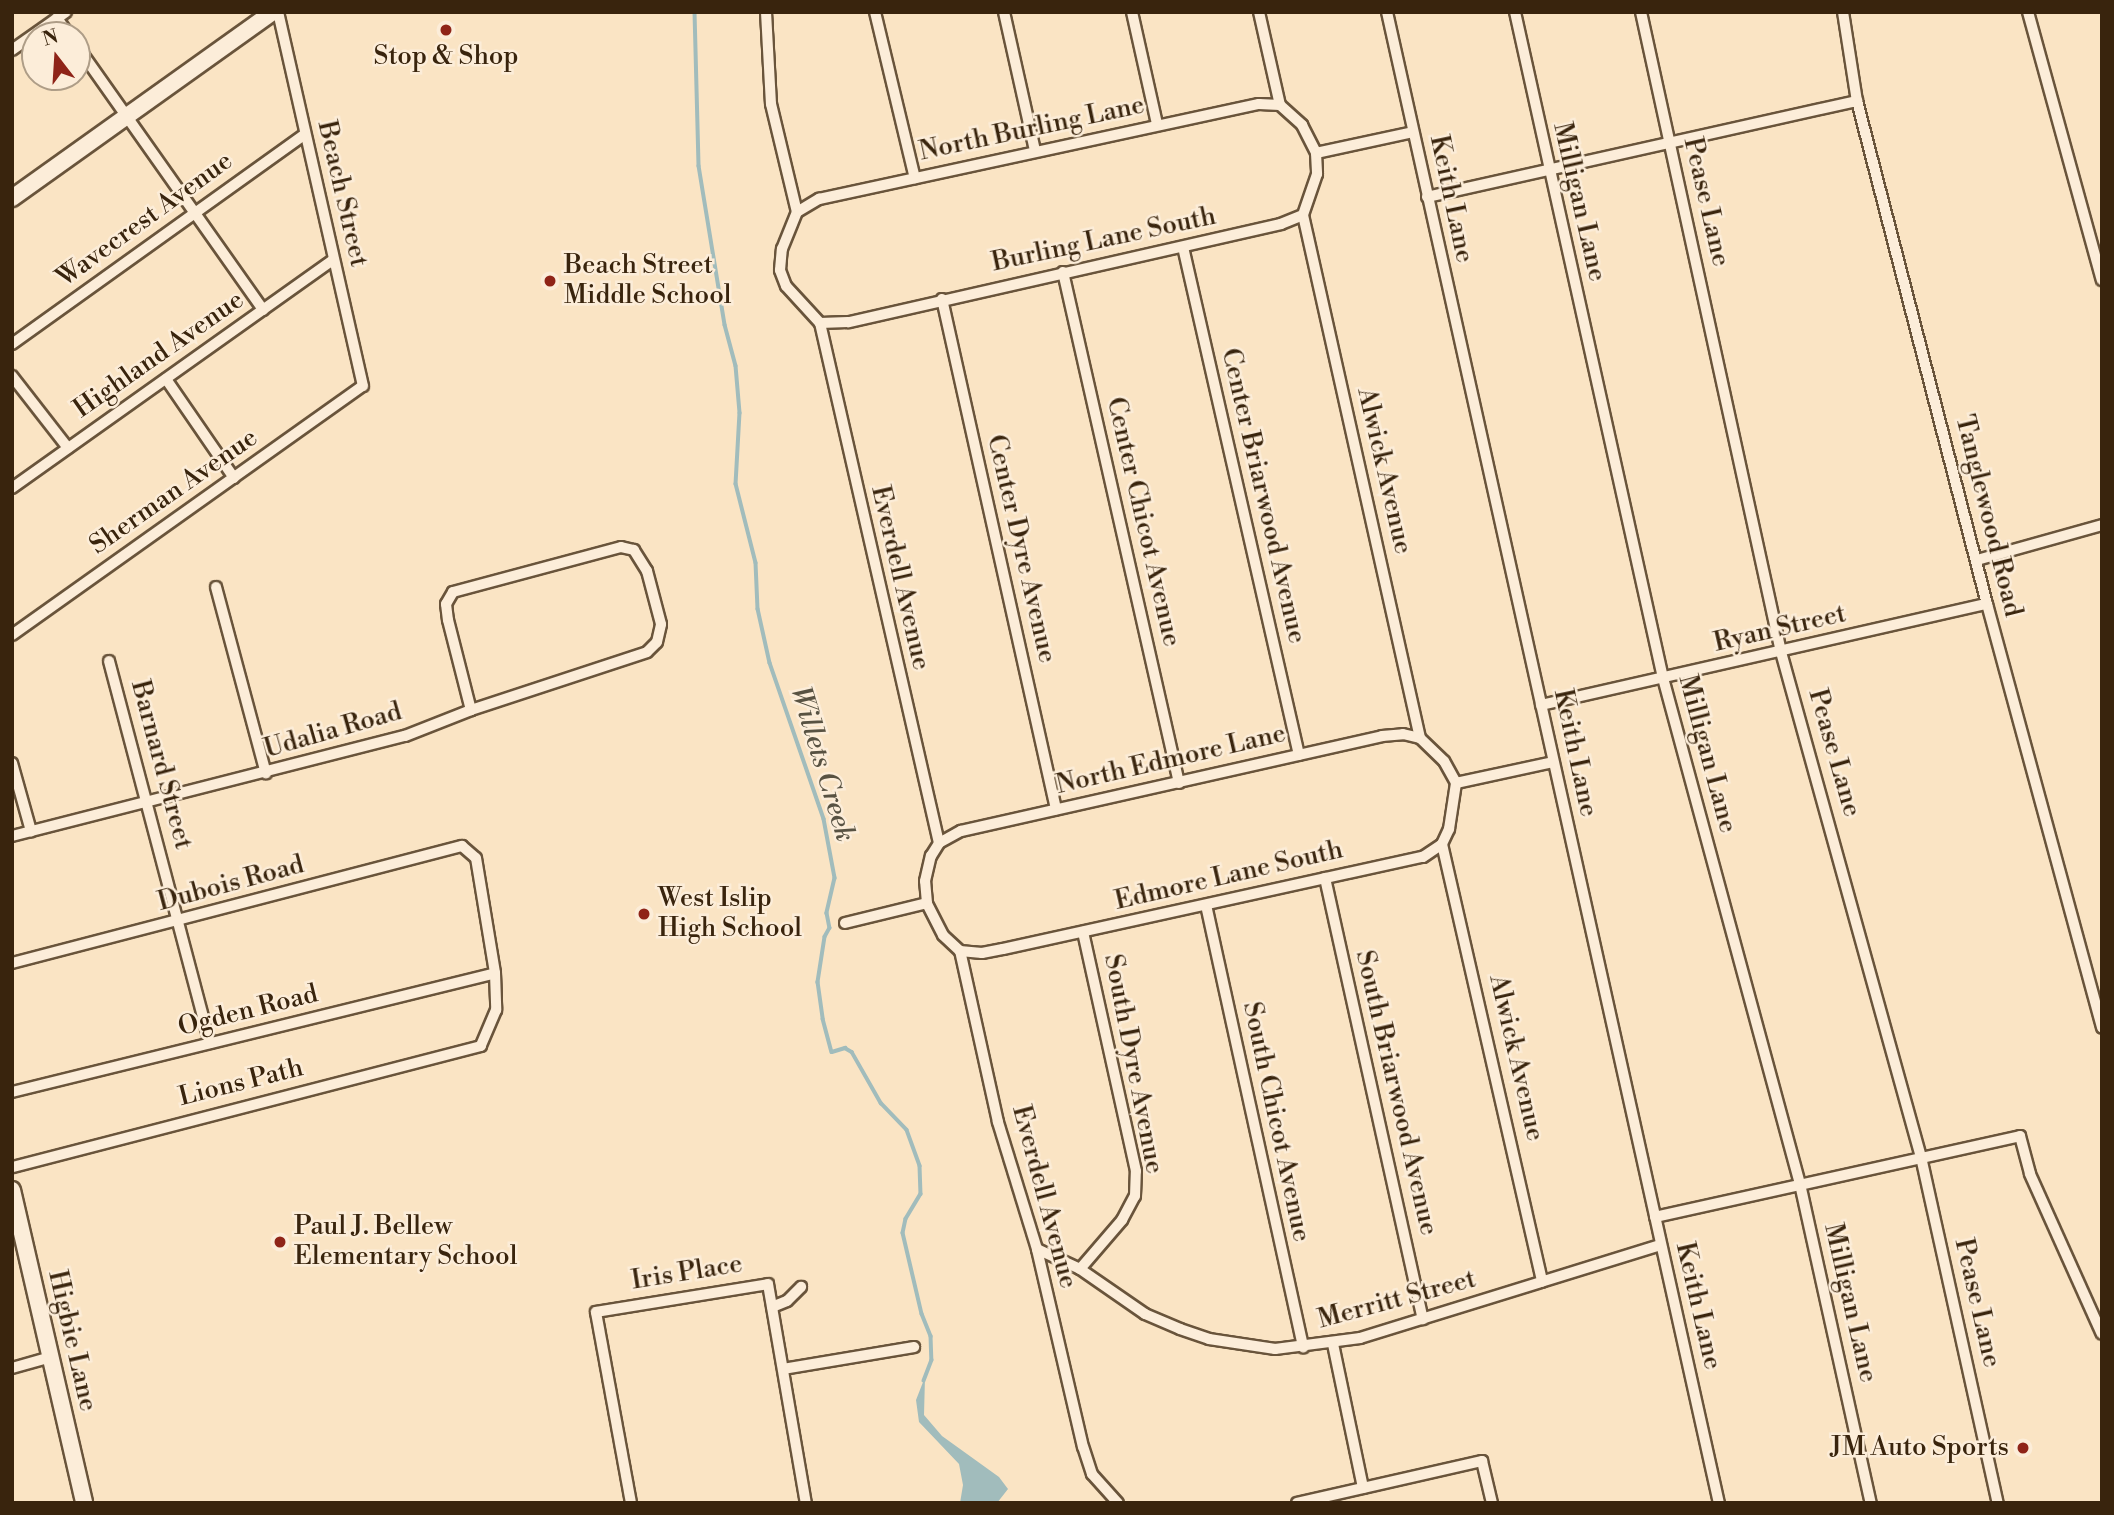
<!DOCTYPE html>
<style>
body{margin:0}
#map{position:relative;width:2114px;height:1515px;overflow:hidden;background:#fae4c4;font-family:"Libre Bodoni",serif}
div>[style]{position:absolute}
.water>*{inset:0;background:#a1bcbc}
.stream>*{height:3.5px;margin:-1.75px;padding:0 1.75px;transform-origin:1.75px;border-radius:1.75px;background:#a1bcbc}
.roads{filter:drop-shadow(2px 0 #69543b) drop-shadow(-2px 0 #69543b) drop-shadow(0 2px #69543b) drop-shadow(0 -2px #69543b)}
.street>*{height:10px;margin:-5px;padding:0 5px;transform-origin:5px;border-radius:5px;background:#fcedd9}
.secondary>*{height:16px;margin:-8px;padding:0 8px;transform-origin:8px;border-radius:8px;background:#fcedd9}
.dots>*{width:19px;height:19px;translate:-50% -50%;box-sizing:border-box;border:4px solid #fcedd9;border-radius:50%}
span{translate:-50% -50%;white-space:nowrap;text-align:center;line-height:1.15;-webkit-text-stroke:5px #fcedd9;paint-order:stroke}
.poi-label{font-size:26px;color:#39240d}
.left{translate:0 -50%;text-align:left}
.right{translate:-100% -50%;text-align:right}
.street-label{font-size:26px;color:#39240d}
.water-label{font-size:28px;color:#585242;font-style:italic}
.frame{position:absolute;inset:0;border:14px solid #39240d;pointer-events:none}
.north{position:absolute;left:21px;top:21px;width:70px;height:70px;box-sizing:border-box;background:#fcedd9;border:2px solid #ae9d87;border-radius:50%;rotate:343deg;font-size:19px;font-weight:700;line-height:28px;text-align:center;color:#39240d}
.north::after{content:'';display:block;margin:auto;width:24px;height:32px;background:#8f2418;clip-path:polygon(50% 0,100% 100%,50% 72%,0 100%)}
</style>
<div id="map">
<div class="water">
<i style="clip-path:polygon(925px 1377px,924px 1415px,942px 1436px,999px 1477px,1008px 1489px,997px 1503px,960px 1503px,963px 1485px,959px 1464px,919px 1422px,916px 1400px)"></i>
</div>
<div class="stream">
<i style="left:695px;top:12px;width:154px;rotate:88.5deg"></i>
<i style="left:699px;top:166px;width:161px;rotate:80.7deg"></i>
<i style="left:725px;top:325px;width:42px;rotate:75deg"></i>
<i style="left:736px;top:366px;width:47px;rotate:85.1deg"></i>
<i style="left:740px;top:413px;width:71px;rotate:93.2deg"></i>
<i style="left:736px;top:484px;width:81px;rotate:75.8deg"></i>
<i style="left:756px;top:563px;width:46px;rotate:87.5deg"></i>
<i style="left:758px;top:609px;width:55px;rotate:77.5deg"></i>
<i style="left:770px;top:663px;width:165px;rotate:70.9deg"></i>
<i style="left:824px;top:819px;width:60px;rotate:79.4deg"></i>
<i style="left:835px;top:878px;width:36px;rotate:103deg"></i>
<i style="left:827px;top:913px;width:15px;rotate:79deg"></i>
<i style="left:830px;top:928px;width:10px;rotate:119deg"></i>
<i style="left:825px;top:937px;width:46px;rotate:98.8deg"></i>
<i style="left:818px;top:982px;width:37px;rotate:82deg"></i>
<i style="left:823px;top:1019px;width:34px;rotate:75deg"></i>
<i style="left:832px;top:1052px;width:14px;rotate:-17deg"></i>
<i style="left:845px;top:1048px;width:8px;rotate:30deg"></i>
<i style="left:852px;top:1052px;width:59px;rotate:60.4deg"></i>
<i style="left:881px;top:1103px;width:37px;rotate:46deg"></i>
<i style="left:907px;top:1130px;width:38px;rotate:70deg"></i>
<i style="left:920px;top:1166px;width:28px;rotate:88deg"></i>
<i style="left:921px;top:1194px;width:29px;rotate:121deg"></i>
<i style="left:906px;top:1219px;width:14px;rotate:102deg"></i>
<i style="left:903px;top:1233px;width:83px;rotate:76.8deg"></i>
<i style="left:922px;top:1314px;width:24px;rotate:68deg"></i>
<i style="left:931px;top:1336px;width:24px;rotate:88deg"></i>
<i style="left:932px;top:1360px;width:22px;rotate:111deg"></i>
</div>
<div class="roads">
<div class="street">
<i style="left:766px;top:12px;width:92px;rotate:86.9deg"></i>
<i style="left:771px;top:104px;width:111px;rotate:76.5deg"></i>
<i style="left:875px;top:12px;width:171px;rotate:76.5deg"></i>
<i style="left:1004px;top:12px;width:142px;rotate:77.4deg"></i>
<i style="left:1132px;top:12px;width:115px;rotate:77.4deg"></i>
<i style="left:1259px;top:12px;width:95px;rotate:77.3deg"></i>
<i style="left:1387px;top:12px;width:1528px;rotate:77.45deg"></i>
<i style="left:1515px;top:12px;width:682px;rotate:77.47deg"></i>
<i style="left:1663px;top:678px;width:524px;rotate:74.85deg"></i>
<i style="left:1800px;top:1184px;width:327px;rotate:77.5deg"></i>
<i style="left:1641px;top:12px;width:655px;rotate:77.66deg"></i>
<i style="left:1781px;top:652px;width:524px;rotate:74.51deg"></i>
<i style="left:1921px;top:1157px;width:354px;rotate:77.5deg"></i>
<i style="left:1843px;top:12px;width:90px;rotate:81.1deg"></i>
<i style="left:1857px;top:101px;width:520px;rotate:75.51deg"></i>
<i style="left:1987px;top:604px;width:439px;rotate:74.8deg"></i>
<i style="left:2028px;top:12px;width:278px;rotate:74.6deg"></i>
<i style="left:57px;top:18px;width:21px;rotate:55deg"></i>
<i style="left:77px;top:46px;width:323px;rotate:54.8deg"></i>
<i style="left:12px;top:50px;width:66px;rotate:-35.1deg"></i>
<i style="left:1259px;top:104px;width:21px;rotate:3deg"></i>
<i style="left:1280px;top:105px;width:30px;rotate:42deg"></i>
<i style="left:1302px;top:125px;width:31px;rotate:63deg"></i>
<i style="left:1316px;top:153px;width:21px;rotate:87deg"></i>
<i style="left:1317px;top:174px;width:43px;rotate:108.9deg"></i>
<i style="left:1303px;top:215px;width:24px;rotate:158deg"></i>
<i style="left:1281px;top:224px;width:444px;rotate:167.2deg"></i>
<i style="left:848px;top:322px;width:28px;rotate:178deg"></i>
<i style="left:820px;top:323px;width:50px;rotate:-132.6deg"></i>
<i style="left:786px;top:286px;width:17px;rotate:-111deg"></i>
<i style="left:780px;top:270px;width:21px;rotate:-85deg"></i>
<i style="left:782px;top:249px;width:40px;rotate:-68deg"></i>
<i style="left:797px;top:212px;width:26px;rotate:-31deg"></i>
<i style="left:819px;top:199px;width:450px;rotate:-12.2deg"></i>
<i style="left:1316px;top:153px;width:99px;rotate:-12.2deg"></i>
<i style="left:1427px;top:197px;width:441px;rotate:-12.6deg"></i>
<i style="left:1303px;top:215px;width:536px;rotate:77.39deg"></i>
<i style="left:1183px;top:247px;width:521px;rotate:77.14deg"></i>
<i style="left:1063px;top:272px;width:524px;rotate:77.21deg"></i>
<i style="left:942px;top:299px;width:523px;rotate:77.4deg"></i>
<i style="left:820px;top:323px;width:533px;rotate:77.11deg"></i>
<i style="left:12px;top:344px;width:360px;rotate:-35.6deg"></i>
<i style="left:12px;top:376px;width:91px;rotate:52.1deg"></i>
<i style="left:166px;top:379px;width:120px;rotate:55.5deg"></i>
<i style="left:12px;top:488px;width:394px;rotate:-35.4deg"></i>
<i style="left:1977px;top:560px;width:130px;rotate:-15.6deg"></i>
<i style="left:216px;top:587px;width:193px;rotate:75deg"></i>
<i style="left:12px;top:635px;width:430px;rotate:-35.4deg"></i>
<i style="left:363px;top:386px;width:384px;rotate:-102.8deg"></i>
<i style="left:109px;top:661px;width:395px;rotate:75.2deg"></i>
<i style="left:1541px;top:705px;width:457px;rotate:-12.8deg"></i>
<i style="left:12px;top:763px;width:71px;rotate:74.4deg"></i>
<i style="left:1456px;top:783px;width:99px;rotate:-12.2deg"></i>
<i style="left:12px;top:836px;width:406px;rotate:-14.3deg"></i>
<i style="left:405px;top:736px;width:71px;rotate:-21.5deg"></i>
<i style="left:471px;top:710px;width:185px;rotate:-18.2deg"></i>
<i style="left:647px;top:652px;width:14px;rotate:-45deg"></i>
<i style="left:657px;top:642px;width:18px;rotate:-77deg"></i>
<i style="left:661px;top:624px;width:55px;rotate:-104.8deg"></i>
<i style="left:647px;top:571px;width:25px;rotate:-122deg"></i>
<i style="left:634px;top:550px;width:13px;rotate:-167deg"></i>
<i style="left:621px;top:547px;width:174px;rotate:165deg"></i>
<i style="left:453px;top:592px;width:14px;rotate:120deg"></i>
<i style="left:446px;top:604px;width:16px;rotate:83deg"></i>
<i style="left:448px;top:620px;width:93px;rotate:75.7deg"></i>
<i style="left:1442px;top:844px;width:449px;rotate:77.1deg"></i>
<i style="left:1325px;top:878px;width:452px;rotate:77.5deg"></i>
<i style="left:1206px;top:905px;width:453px;rotate:77.6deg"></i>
<i style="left:845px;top:923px;width:84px;rotate:-13.7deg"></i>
<i style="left:960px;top:951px;width:22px;rotate:5deg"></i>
<i style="left:982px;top:953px;width:21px;rotate:-11deg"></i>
<i style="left:1003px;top:949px;width:430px;rotate:-12.4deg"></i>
<i style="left:1423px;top:857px;width:23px;rotate:-34deg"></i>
<i style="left:1442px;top:844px;width:17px;rotate:-65deg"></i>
<i style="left:1449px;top:829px;width:47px;rotate:-81.3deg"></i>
<i style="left:12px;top:963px;width:465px;rotate:-14.6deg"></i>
<i style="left:462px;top:846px;width:18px;rotate:41deg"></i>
<i style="left:476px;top:858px;width:117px;rotate:80.6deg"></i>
<i style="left:495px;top:973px;width:37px;rotate:88deg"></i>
<i style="left:496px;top:1010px;width:39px;rotate:113deg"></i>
<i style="left:481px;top:1046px;width:484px;rotate:165.5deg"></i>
<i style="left:12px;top:1092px;width:497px;rotate:-13.8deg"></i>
<i style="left:1655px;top:1217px;width:374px;rotate:-12.5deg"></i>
<i style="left:2020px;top:1136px;width:39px;rotate:75deg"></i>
<i style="left:2030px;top:1174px;width:175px;rotate:65.8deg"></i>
<i style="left:1037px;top:1249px;width:47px;rotate:24.9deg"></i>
<i style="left:1080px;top:1269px;width:79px;rotate:34.7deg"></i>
<i style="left:1145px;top:1314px;width:38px;rotate:23deg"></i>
<i style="left:1180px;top:1329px;width:31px;rotate:19deg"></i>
<i style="left:1209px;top:1339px;width:67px;rotate:8.6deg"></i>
<i style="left:1275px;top:1349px;width:86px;rotate:-7.4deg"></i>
<i style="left:1360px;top:1338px;width:314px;rotate:-17.2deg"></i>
<i style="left:1080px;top:1269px;width:65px;rotate:-49.4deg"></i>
<i style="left:1122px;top:1220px;width:27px;rotate:-62deg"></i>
<i style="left:1135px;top:1196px;width:25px;rotate:-88deg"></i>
<i style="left:1136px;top:1171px;width:245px;rotate:-102.5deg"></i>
<i style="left:772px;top:1307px;width:16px;rotate:-22deg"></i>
<i style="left:787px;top:1301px;width:20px;rotate:-45deg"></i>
<i style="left:1333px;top:1344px;width:147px;rotate:78.2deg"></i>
<i style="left:12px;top:1368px;width:41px;rotate:-15.8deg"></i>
<i style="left:783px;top:1369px;width:133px;rotate:-9.5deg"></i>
<i style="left:631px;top:1503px;width:194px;rotate:-100.4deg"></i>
<i style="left:596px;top:1312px;width:174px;rotate:-9.2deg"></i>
<i style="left:768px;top:1284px;width:222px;rotate:80.2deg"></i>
<i style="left:1118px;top:1503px;width:39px;rotate:-132deg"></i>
<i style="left:1092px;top:1474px;width:28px;rotate:-108deg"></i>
<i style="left:1083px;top:1447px;width:203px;rotate:-103.1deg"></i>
<i style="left:1037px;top:1249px;width:133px;rotate:-107.1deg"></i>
<i style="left:998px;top:1122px;width:175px;rotate:-102.5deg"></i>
<i style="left:960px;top:951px;width:23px;rotate:-137deg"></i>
<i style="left:943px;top:935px;width:36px;rotate:-117deg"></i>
<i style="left:927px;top:903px;width:22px;rotate:-95deg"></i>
<i style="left:925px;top:881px;width:26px;rotate:-77deg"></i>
<i style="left:931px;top:856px;width:15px;rotate:-58deg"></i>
<i style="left:939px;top:843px;width:25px;rotate:-29deg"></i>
<i style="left:961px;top:831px;width:432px;rotate:-12.7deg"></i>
<i style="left:1382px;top:736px;width:21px;rotate:-5deg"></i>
<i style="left:1403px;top:734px;width:17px;rotate:13deg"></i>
<i style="left:1420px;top:738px;width:33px;rotate:44deg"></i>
<i style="left:1444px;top:761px;width:25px;rotate:61deg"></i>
<i style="left:1297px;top:1503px;width:190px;rotate:-12.8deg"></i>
<i style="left:1482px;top:1461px;width:43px;rotate:76.6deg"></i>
</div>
<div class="secondary">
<i style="left:12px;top:198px;width:320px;rotate:-35.5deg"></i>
<i style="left:12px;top:1190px;width:321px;rotate:77deg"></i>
</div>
</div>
<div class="dots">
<i style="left:446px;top:30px;background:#8f2418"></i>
<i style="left:550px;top:281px;background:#8f2418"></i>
<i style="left:644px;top:914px;background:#8f2418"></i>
<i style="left:280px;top:1242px;background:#8f2418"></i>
<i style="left:2023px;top:1448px;background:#8f2418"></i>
</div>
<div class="poi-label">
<span style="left:446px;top:57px">Stop &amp; Shop</span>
<span class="left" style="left:564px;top:281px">Beach Street<br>Middle School</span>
<span class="left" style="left:658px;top:914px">West Islip<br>High School</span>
<span class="left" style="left:294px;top:1242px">Paul J. Bellew<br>Elementary School</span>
<span class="right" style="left:2009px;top:1448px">JM Auto Sports</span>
</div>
<div class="street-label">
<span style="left:1032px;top:129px;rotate:-12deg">North Burling Lane</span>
<span style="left:342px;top:194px;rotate:77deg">Beach Street</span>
<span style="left:1451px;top:199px;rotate:78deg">Keith Lane</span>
<span style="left:1579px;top:202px;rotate:77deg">Milligan Lane</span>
<span style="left:1706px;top:202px;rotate:77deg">Pease Lane</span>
<span style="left:145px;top:220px;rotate:-36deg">Wavecrest Avenue</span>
<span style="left:1104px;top:240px;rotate:-12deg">Burling Lane South</span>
<span style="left:159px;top:355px;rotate:-35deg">Highland Avenue</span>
<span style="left:1384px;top:471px;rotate:77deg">Alwick Avenue</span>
<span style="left:174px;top:492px;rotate:-35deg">Sherman Avenue</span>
<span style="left:1263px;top:496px;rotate:77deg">Center Briarwood Avenue</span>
<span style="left:1988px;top:516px;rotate:76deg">Tanglewood Road</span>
<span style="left:1143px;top:522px;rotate:77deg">Center Chicot Avenue</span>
<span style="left:1021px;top:549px;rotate:77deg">Center Dyre Avenue</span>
<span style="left:900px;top:578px;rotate:77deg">Everdell Avenue</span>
<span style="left:1780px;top:629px;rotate:-13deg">Ryan Street</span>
<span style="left:333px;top:731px;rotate:-16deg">Udalia Road</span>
<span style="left:1575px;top:753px;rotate:78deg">Keith Lane</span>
<span style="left:1834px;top:753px;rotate:74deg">Pease Lane</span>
<span style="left:1707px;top:754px;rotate:75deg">Milligan Lane</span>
<span style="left:1171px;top:760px;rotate:-13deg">North Edmore Lane</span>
<span style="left:161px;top:765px;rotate:75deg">Barnard Street</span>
<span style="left:1229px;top:876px;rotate:-13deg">Edmore Lane South</span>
<span style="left:231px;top:884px;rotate:-15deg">Dubois Road</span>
<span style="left:248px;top:1011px;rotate:-14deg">Ogden Road</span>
<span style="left:1516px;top:1058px;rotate:77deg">Alwick Avenue</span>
<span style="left:1133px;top:1064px;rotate:79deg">South Dyre Avenue</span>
<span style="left:241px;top:1083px;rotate:-14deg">Lions Path</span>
<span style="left:1396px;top:1093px;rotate:77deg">South Briarwood Avenue</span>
<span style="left:1276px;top:1122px;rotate:78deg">South Chicot Avenue</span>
<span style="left:1044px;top:1197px;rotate:75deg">Everdell Avenue</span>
<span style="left:687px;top:1273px;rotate:-9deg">Iris Place</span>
<span style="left:1397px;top:1300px;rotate:-15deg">Merritt Street</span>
<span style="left:1850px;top:1303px;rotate:77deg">Milligan Lane</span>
<span style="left:1977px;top:1303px;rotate:77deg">Pease Lane</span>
<span style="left:1698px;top:1306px;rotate:77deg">Keith Lane</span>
<span style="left:72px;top:1341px;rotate:77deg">Higbie Lane</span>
</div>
<div class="water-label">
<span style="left:822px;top:764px;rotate:73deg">Willets Creek</span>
</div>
<div class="frame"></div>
<div class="north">N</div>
</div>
